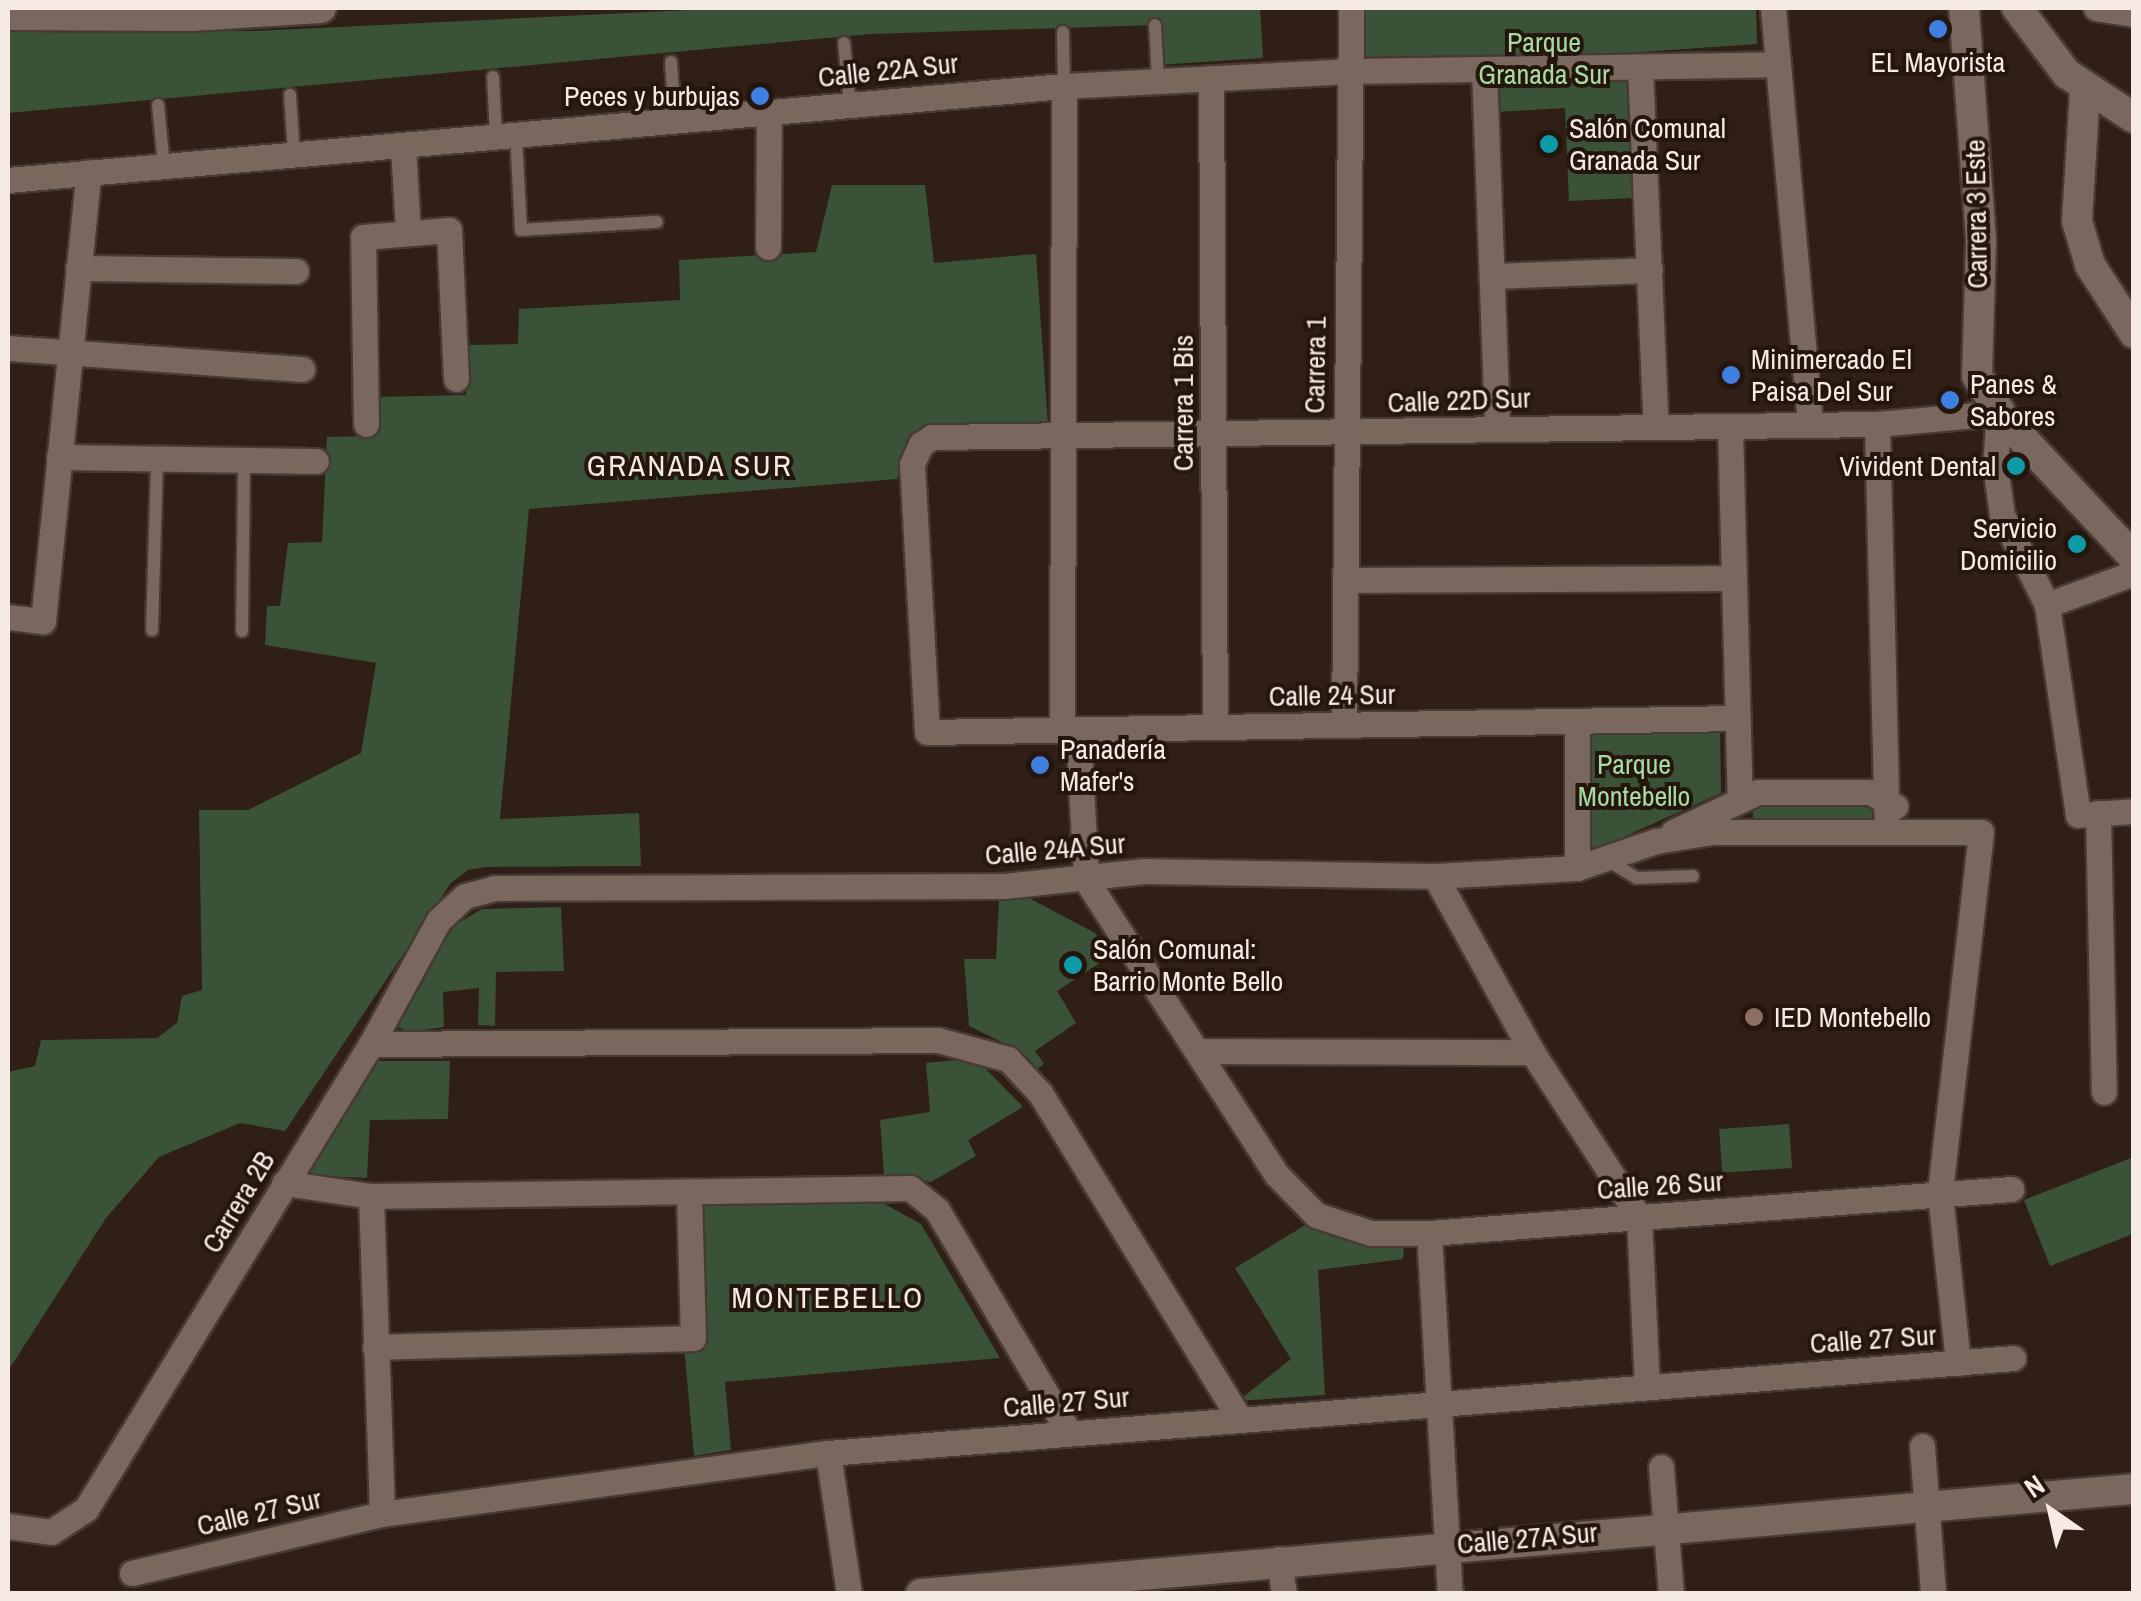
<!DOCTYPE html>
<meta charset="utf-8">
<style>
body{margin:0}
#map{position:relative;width:2141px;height:1601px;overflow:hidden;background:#2f1f16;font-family:"Archivo Narrow",sans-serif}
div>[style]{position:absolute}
.green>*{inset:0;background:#395238;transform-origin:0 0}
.roads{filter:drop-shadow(2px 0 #473a34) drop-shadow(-2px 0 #473a34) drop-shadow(0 2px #473a34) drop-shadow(0 -2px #473a34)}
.lane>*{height:12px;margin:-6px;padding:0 6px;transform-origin:6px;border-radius:6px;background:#7a675d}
.street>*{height:25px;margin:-12.5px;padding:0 12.5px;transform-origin:12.5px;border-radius:12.5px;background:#7a675d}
.secondary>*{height:30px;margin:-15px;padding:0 15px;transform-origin:15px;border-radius:15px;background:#7a675d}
.dots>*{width:28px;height:28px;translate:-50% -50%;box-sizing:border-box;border:5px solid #25160d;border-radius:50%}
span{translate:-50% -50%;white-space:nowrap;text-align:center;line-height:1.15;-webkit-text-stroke:8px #25160d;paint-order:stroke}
.park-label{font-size:28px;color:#a7dba4}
.poi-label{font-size:28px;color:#f5eae4}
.right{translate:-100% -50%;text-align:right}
.left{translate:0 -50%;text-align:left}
.street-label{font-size:28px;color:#f5eae4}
.neighbourhood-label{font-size:30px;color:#f5eae4;letter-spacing:2.5px}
.frame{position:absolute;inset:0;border:10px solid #f5eae4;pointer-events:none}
.north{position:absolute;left:2001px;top:1461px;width:100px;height:100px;-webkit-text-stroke:8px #25160d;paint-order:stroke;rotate:326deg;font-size:28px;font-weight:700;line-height:40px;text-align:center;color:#f5eae4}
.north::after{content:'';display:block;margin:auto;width:35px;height:45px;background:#f5eae4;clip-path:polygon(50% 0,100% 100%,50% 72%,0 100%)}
</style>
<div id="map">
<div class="green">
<i style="clip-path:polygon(731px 8px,1260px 8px,1263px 58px,1157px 65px,1154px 25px,871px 34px,8px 113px,8px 32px,255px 31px)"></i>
<i style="clip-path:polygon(1362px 8px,1756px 8px,1757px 44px,1626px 53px,1633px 198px,1569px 201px,1565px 108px,1497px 112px,1492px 55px,1364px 61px)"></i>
<i style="clip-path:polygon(832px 185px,925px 185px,934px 263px,1036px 254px,1048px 425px,921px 429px,907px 440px,897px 479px,529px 509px,500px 819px,639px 813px,641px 866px,485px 867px,468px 870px,451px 883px,285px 1131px,240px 1123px,159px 1157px,106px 1218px,8px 1371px,8px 1072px,35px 1066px,41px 1040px,157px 1038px,177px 1023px,182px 996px,202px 990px,199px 810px,248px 810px,361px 753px,376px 663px,265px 645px,267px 606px,280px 606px,288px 543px,322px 542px,327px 437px,373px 436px,375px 397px,466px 395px,466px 345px,518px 344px,519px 309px,680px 300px,679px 260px,816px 252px)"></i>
<i style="clip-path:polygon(1720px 730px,1721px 793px,1586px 854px,1586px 735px)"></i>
<i style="left:1873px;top:800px;width:21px;height:120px;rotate:90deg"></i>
<i style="clip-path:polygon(1027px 897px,1095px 933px,1112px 955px,1057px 991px,1076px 1023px,1035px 1051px,1044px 1064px,1037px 1069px,1018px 1050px,969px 1026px,964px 959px,996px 959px,999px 900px)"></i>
<i style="clip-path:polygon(561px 907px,564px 971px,496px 972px,495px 1026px,478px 1025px,479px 988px,443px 992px,444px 1027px,409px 1032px,398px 1027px,395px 1020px,455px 925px,482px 909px)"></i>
<i style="clip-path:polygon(956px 1060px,984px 1067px,1023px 1107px,968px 1140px,976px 1156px,931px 1182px,884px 1175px,880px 1120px,930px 1112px,926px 1063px)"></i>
<i style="clip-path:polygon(376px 1061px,450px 1061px,448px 1119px,370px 1120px,367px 1178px,302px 1175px)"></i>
<i style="left:1789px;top:1124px;width:44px;height:70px;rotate:86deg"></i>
<i style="clip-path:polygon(2131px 1158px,2133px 1234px,2050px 1266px,2024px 1200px)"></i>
<i style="clip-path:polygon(879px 1201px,921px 1224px,1000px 1358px,725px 1382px,731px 1450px,694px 1456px,684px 1346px,705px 1342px,701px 1204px)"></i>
<i style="clip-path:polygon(1307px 1224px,1404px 1245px,1403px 1259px,1318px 1270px,1325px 1395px,1238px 1401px,1291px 1359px,1235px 1268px)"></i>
</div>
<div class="roads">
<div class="lane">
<i style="left:1155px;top:25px;width:56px;rotate:86.9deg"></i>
<i style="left:1063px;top:32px;width:54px;rotate:88.9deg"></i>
<i style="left:844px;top:43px;width:62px;rotate:84.5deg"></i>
<i style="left:671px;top:62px;width:58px;rotate:86.1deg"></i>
<i style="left:493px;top:77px;width:59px;rotate:87.1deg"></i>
<i style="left:290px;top:95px;width:59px;rotate:86.1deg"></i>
<i style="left:158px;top:105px;width:61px;rotate:84.4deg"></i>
<i style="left:516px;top:135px;width:95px;rotate:87deg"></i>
<i style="left:521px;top:230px;width:136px;rotate:-3.4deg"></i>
<i style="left:152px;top:630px;width:171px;rotate:-88.3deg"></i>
<i style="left:242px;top:631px;width:171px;rotate:-89.3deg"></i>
<i style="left:1607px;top:860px;width:35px;rotate:31deg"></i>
<i style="left:1637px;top:878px;width:56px;rotate:-2deg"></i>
</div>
<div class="street">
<i style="left:1773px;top:8px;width:418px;rotate:84.9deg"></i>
<i style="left:2096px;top:8px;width:38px;rotate:9deg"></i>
<i style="left:1640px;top:67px;width:360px;rotate:87.5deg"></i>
<i style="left:1484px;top:69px;width:360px;rotate:87.9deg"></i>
<i style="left:1211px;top:78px;width:649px;rotate:89.65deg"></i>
<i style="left:403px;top:145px;width:88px;rotate:86.7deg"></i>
<i style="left:8px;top:180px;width:1060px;rotate:-5.09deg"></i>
<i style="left:1064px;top:86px;width:288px;rotate:-3deg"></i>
<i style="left:1352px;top:71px;width:425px;rotate:-0.9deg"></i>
<i style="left:768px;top:247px;width:135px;rotate:-89.6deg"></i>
<i style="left:78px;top:268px;width:218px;rotate:0.8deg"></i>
<i style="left:1492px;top:276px;width:158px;rotate:-2.2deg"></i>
<i style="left:8px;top:348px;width:295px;rotate:4.1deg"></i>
<i style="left:366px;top:424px;width:187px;rotate:-90.9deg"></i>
<i style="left:363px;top:237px;width:86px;rotate:-4.7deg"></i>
<i style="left:449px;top:230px;width:149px;rotate:87.3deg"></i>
<i style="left:1877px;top:424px;width:407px;rotate:88.6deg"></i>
<i style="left:1730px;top:426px;width:370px;rotate:88.5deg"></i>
<i style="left:59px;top:457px;width:257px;rotate:0.9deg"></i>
<i style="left:1349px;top:580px;width:385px;rotate:-0.3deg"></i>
<i style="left:2047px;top:605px;width:93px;rotate:-20.2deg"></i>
<i style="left:8px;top:617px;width:35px;rotate:7deg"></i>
<i style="left:43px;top:621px;width:451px;rotate:-84.2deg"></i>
<i style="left:1737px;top:718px;width:810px;rotate:179.01deg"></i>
<i style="left:927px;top:732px;width:268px;rotate:-93.2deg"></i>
<i style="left:912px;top:464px;width:22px;rotate:-66deg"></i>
<i style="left:921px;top:444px;width:13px;rotate:-32deg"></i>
<i style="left:932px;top:437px;width:945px;rotate:-0.79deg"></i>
<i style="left:1877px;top:424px;width:122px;rotate:-5.2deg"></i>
<i style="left:1999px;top:413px;width:52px;rotate:94.4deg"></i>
<i style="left:1995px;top:465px;width:50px;rotate:82deg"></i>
<i style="left:2002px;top:515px;width:101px;rotate:63.4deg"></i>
<i style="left:2047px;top:605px;width:212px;rotate:81.6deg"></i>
<i style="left:2078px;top:815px;width:56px;rotate:-4.1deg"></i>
<i style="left:1577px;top:721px;width:147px;rotate:90deg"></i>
<i style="left:1344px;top:724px;width:716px;rotate:-89.44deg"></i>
<i style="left:1062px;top:730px;width:644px;rotate:-89.82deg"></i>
<i style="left:1078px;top:730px;width:150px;rotate:86.9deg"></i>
<i style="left:1086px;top:880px;width:351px;rotate:57.1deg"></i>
<i style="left:1277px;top:1175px;width:56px;rotate:45.7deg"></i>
<i style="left:1316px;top:1215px;width:58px;rotate:18.1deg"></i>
<i style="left:1371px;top:1233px;width:58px"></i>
<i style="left:1429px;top:1233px;width:584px;rotate:-4.32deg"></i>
<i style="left:2098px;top:813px;width:279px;rotate:88.8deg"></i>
<i style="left:1673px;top:832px;width:94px;rotate:-25.2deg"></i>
<i style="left:1758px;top:792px;width:112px"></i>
<i style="left:1870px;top:792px;width:29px;rotate:29deg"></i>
<i style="left:1435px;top:876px;width:201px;rotate:61.1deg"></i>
<i style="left:1532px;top:1052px;width:197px;rotate:57deg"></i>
<i style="left:1639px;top:1217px;width:169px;rotate:87.3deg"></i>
<i style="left:371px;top:1044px;width:567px;rotate:-0.4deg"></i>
<i style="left:938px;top:1040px;width:73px;rotate:15.2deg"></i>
<i style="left:1008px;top:1059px;width:47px;rotate:46.7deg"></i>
<i style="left:1040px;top:1093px;width:381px;rotate:58.5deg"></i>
<i style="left:1202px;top:1051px;width:330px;rotate:0.2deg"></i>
<i style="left:284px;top:1183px;width:88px;rotate:8.5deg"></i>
<i style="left:371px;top:1196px;width:539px;rotate:-0.85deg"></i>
<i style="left:910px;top:1188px;width:35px;rotate:39deg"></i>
<i style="left:937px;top:1210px;width:258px;rotate:59.3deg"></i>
<i style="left:371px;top:1196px;width:318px;rotate:88deg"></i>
<i style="left:1429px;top:1233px;width:362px;rotate:86.7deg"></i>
<i style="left:375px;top:1347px;width:318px;rotate:-1.6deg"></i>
<i style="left:693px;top:1338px;width:147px;rotate:-91.6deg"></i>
<i style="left:1922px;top:1446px;width:148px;rotate:85.7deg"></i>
<i style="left:828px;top:1453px;width:143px;rotate:81.5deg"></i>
<i style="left:1661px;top:1467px;width:127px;rotate:85.5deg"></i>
<i style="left:8px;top:1526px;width:43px;rotate:7.9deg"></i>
<i style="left:51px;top:1532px;width:42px;rotate:-33.3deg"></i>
<i style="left:86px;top:1509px;width:545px;rotate:-58.5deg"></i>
<i style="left:371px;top:1044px;width:141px;rotate:-61.3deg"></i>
<i style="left:439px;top:920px;width:35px;rotate:-43deg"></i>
<i style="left:465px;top:896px;width:30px;rotate:-15deg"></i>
<i style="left:494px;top:888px;width:510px;rotate:-0.22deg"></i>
<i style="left:1004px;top:886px;width:141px;rotate:-6.1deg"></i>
<i style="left:1144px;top:871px;width:291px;rotate:1deg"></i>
<i style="left:1435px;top:876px;width:142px;rotate:-3.2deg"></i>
<i style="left:1577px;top:868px;width:83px;rotate:-18.9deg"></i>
<i style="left:1656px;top:841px;width:57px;rotate:-9.1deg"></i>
<i style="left:1712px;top:832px;width:269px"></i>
<i style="left:1981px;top:832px;width:364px;rotate:96.5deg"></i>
<i style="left:1940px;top:1194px;width:170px;rotate:83.9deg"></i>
<i style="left:1279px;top:1559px;width:35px;rotate:82deg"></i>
<i style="left:132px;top:1573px;width:257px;rotate:-13.3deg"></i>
<i style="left:382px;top:1514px;width:450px;rotate:-7.8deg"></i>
<i style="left:828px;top:1453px;width:1189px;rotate:-4.58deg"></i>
</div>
<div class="secondary">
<i style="left:1964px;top:8px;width:235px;rotate:85.8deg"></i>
<i style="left:1981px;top:242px;width:134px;rotate:91.7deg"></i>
<i style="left:1977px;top:376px;width:54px;rotate:57.2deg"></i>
<i style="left:2006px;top:421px;width:187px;rotate:46.9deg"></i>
<i style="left:2017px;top:8px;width:83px;rotate:52.9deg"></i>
<i style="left:2067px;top:74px;width:80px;rotate:33.3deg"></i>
<i style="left:8px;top:15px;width:183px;rotate:0.3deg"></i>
<i style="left:191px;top:16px;width:130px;rotate:-3.5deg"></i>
<i style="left:2085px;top:90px;width:131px;rotate:93.5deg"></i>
<i style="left:2077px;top:221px;width:46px;rotate:73.5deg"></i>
<i style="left:2090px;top:265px;width:81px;rotate:57.1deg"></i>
<i style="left:921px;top:1594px;width:1218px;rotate:-4.95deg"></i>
</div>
</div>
<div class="dots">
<i style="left:1938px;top:29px;background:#3f7fe0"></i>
<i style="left:760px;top:96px;background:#3f7fe0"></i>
<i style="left:1549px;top:144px;background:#0f9aa8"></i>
<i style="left:1731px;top:375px;background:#3f7fe0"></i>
<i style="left:1950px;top:400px;background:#3f7fe0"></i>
<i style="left:2016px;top:466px;background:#0f9aa8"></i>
<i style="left:2077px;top:544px;background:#0f9aa8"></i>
<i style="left:1040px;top:765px;background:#3f7fe0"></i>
<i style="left:1073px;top:965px;background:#0f9aa8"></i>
<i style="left:1754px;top:1017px;background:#8d6e63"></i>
</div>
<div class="park-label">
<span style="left:1544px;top:58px">Parque<br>Granada Sur</span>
<span style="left:1634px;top:780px">Parque<br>Montebello</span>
</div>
<div class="poi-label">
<span style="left:1938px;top:62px">EL Mayorista</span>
<span class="right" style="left:740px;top:96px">Peces y burbujas</span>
<span class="left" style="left:1569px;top:144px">Salón Comunal<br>Granada Sur</span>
<span class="left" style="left:1751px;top:375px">Minimercado El<br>Paisa Del Sur</span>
<span class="left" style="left:1970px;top:400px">Panes &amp;<br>Sabores</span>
<span class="right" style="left:1996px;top:466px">Vivident Dental</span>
<span class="right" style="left:2057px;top:544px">Servicio<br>Domicilio</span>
<span class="left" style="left:1060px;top:765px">Panadería<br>Mafer's</span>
<span class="left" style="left:1093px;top:965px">Salón Comunal:<br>Barrio Monte Bello</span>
<span class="left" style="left:1774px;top:1017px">IED Montebello</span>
</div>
<div class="street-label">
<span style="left:888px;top:70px;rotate:-6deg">Calle 22A Sur</span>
<span style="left:1976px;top:214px;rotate:-91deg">Carrera 3 Este</span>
<span style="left:1315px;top:365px;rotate:-89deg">Carrera 1</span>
<span style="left:1459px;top:400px;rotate:-2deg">Calle 22D Sur</span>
<span style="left:1183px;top:403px;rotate:-90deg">Carrera 1 Bis</span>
<span style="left:1332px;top:695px;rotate:-1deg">Calle 24 Sur</span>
<span style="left:1055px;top:849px;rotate:-5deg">Calle 24A Sur</span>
<span style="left:1660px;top:1185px;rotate:-4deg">Calle 26 Sur</span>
<span style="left:238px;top:1202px;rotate:-59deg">Carrera 2B</span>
<span style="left:1873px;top:1339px;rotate:-4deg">Calle 27 Sur</span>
<span style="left:1066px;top:1402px;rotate:-5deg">Calle 27 Sur</span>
<span style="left:259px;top:1512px;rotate:-13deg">Calle 27 Sur</span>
<span style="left:1527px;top:1538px;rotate:-5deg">Calle 27A Sur</span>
</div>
<div class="neighbourhood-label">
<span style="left:690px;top:465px">GRANADA SUR</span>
<span style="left:828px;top:1297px">MONTEBELLO</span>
</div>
<div class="frame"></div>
<div class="north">N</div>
</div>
